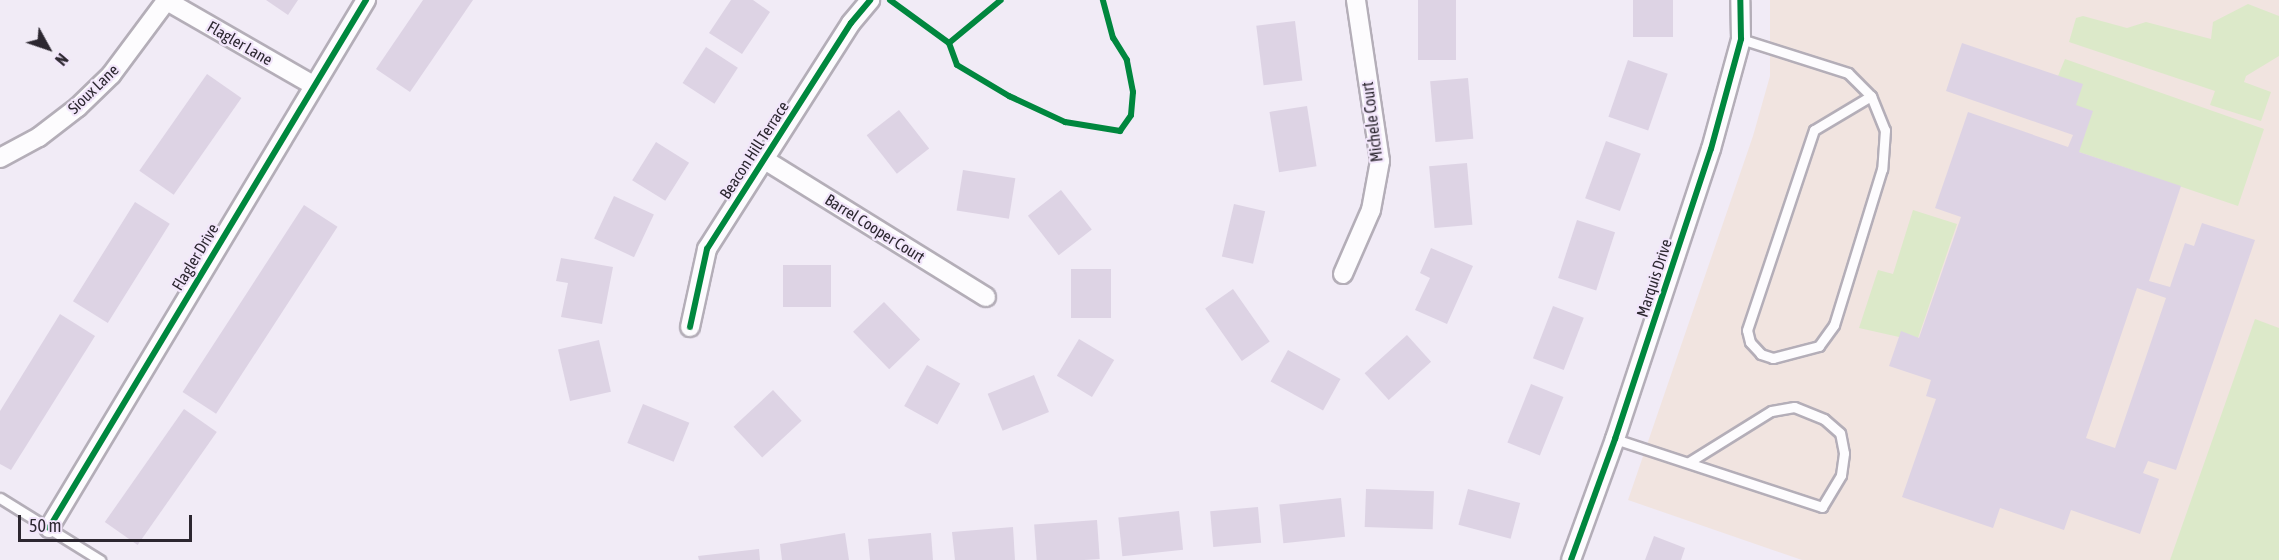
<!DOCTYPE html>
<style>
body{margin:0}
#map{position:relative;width:2279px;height:560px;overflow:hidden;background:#f1ebf6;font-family:"Asap Condensed",sans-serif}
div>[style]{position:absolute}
.education>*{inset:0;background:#f1e4e0}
.green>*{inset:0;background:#dce9c9}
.building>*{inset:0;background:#ddd3e4;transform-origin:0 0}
.roads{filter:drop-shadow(2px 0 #b4aeb8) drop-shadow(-2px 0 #b4aeb8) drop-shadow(0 2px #b4aeb8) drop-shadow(0 -2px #b4aeb8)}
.lane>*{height:9px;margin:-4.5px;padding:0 4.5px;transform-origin:4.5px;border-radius:4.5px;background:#fdfcfe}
.street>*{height:18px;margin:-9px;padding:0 9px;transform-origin:9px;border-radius:9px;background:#fdfcfe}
.cycleway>*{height:6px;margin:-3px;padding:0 3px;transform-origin:3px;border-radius:3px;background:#00873e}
span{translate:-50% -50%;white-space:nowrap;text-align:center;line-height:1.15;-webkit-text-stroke:4.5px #f2e6fb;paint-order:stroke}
.street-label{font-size:16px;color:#2c2730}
.north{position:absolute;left:18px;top:18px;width:60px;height:60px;-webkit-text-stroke:4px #f2e6fb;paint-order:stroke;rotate:130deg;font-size:16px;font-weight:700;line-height:24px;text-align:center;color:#2c2730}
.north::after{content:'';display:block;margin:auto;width:21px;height:27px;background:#2c2730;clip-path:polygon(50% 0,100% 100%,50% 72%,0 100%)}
.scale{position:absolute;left:18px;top:515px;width:174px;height:27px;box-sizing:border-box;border:3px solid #2c2730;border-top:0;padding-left:8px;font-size:18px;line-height:21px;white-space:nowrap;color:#2c2730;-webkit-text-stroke:4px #f2e6fb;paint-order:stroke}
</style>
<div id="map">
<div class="education">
<i style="clip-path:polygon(1770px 0,2279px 0,2279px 560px,1802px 560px,1628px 500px,1753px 136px,1770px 76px)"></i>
</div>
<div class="green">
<i style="clip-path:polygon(2248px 4px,2279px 16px,2279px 56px,2246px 76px,2244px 82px,2271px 92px,2261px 121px,2210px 105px,2215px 91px,2069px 42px,2076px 18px,2083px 16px,2127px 28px,2146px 22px,2211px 39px,2213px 22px)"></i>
<i style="clip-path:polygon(2065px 59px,2264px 129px,2238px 206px,2079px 152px,2076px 105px,2058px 76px)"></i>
<i style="clip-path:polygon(1913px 210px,1957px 224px,1917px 341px,1859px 328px,1878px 270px,1893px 274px)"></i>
<i style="clip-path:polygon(2255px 319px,2279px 328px,2279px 560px,2170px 560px)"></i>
</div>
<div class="building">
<i style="clip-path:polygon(266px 0,298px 0,288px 15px)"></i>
<i style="clip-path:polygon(423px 0,473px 0,410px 92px,376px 69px)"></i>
<i style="clip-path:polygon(731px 0,753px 0,770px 12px,742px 54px,709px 33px)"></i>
<i style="left:1418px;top:0;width:38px;height:60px"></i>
<i style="left:1633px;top:0;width:40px;height:37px"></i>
<i style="left:1295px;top:21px;width:60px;height:39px;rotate:83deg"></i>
<i style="clip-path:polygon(evenodd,1962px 43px,2083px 84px,2076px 105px,2093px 111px,2079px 152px,2181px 186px,2149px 281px,2170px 287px,2185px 243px,2194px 246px,2202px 223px,2255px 240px,2176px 470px,2148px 461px,2143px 473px,2159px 479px,2140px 534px,2071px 510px,2064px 530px,2000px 508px,1993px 528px,1902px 497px,1936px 399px,1926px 396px,1931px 380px,1889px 366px,1901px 331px,1919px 338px,1961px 217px,1935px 208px,1968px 112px,2068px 147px,2073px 135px,1946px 91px,1962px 43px,2137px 288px,2166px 298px,2115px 448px,2086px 438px,2137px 288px)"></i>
<i style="left:706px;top:47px;width:38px;height:43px;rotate:33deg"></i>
<i style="left:1628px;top:60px;width:42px;height:60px;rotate:19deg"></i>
<i style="left:207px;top:74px;width:42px;height:118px;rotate:35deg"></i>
<i style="left:1468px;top:78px;width:61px;height:38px;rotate:85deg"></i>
<i style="left:1307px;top:106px;width:61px;height:38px;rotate:81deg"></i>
<i style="left:899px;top:110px;width:49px;height:41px;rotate:52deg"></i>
<i style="left:1606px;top:141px;width:37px;height:61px;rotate:20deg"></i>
<i style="left:656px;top:142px;width:39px;height:45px;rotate:32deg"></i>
<i style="left:1467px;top:163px;width:62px;height:38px;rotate:85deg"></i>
<i style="left:963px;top:170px;width:53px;height:41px;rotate:9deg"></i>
<i style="left:1061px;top:190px;width:50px;height:42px;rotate:52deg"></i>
<i style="left:614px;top:196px;width:44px;height:47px;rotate:25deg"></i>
<i style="left:135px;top:202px;width:41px;height:117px;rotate:32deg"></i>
<i style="left:1234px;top:204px;width:32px;height:54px;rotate:13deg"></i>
<i style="left:304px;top:205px;width:40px;height:223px;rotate:33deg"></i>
<i style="left:1577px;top:220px;width:40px;height:61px;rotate:18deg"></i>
<i style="clip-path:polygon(1431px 248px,1473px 266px,1447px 324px,1415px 310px,1430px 278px,1420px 273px)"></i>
<i style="clip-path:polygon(561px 258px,613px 267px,602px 324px,561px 317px,568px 283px,556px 281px)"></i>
<i style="left:783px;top:265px;width:48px;height:42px"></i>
<i style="left:1071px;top:269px;width:40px;height:49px"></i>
<i style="left:1233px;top:289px;width:64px;height:34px;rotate:55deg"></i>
<i style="left:884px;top:302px;width:52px;height:43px;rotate:46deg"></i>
<i style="left:1553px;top:306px;width:33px;height:56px;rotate:21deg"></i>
<i style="clip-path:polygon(60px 314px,95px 336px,11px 470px,0 464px,0 411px)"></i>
<i style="left:1407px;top:335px;width:36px;height:57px;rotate:48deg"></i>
<i style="left:1079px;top:339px;width:41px;height:43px;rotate:31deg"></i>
<i style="left:599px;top:340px;width:53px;height:42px;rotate:77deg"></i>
<i style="left:1288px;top:350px;width:60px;height:36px;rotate:29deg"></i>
<i style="left:927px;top:365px;width:38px;height:47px;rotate:29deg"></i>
<i style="left:1034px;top:375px;width:40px;height:50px;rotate:68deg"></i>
<i style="left:1531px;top:384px;width:35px;height:63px;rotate:22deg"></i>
<i style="left:773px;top:390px;width:42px;height:54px;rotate:47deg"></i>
<i style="left:643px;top:404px;width:50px;height:42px;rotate:22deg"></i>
<i style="left:184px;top:409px;width:40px;height:138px;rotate:35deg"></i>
<i style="left:1366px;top:489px;width:68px;height:38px;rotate:2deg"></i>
<i style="left:1468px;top:489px;width:54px;height:37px;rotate:15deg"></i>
<i style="left:1341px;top:498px;width:39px;height:62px;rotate:84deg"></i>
<i style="left:1258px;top:507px;width:36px;height:48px;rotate:85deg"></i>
<i style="left:1179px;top:511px;width:39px;height:61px;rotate:84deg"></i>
<i style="left:1097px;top:520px;width:39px;height:63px;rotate:86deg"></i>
<i style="clip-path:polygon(1013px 527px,1015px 560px,955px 560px,952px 532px)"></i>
<i style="clip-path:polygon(845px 533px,849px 560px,782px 560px,780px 544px)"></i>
<i style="clip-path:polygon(931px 533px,933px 560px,870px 560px,868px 539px)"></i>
<i style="clip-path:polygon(1654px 536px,1685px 548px,1681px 560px,1645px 560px)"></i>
<i style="clip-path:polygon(759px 549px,760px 560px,699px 560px,698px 556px)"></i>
</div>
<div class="roads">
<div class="lane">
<i style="left:1741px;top:39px;width:112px;rotate:17.6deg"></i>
<i style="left:1848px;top:73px;width:33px;rotate:45deg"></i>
<i style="left:1871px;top:96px;width:37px;rotate:68deg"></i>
<i style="left:1885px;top:130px;width:39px;rotate:94deg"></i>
<i style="left:1882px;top:169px;width:163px;rotate:107.1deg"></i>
<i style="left:1834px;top:325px;width:26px;rotate:126deg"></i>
<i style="left:1819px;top:346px;width:48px;rotate:165.4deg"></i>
<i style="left:1773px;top:358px;width:13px;rotate:-162deg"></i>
<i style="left:1761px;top:354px;width:16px;rotate:-133deg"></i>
<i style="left:1750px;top:342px;width:12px;rotate:-104deg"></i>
<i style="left:1747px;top:330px;width:211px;rotate:-71.5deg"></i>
<i style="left:1814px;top:130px;width:66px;rotate:-30.8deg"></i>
<i style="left:1615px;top:439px;width:218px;rotate:18.2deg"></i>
<i style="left:1822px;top:507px;width:37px;rotate:-59deg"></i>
<i style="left:1841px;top:475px;width:22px;rotate:-82deg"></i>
<i style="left:1844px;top:453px;width:20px;rotate:-101deg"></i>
<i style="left:1840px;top:433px;width:21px;rotate:-139deg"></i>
<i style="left:1824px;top:419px;width:32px;rotate:-158deg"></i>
<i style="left:1794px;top:407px;width:23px;rotate:170deg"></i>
<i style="left:1771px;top:411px;width:97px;rotate:148.1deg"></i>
<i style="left:0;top:498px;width:118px;rotate:31.8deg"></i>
</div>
<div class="street">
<i style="left:167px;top:1px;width:168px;rotate:29.9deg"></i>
<i style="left:0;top:158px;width:44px;rotate:-28.3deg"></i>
<i style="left:39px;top:137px;width:49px;rotate:-37.6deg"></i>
<i style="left:78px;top:107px;width:46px;rotate:-44.1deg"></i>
<i style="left:111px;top:75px;width:94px;rotate:-53.3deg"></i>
<i style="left:765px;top:160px;width:260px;rotate:31.8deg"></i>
<i style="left:1343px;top:274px;width:70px;rotate:-66.4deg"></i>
<i style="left:1371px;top:210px;width:50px;rotate:-79.6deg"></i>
<i style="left:1380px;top:161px;width:163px;rotate:-98.5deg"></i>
<i style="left:690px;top:327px;width:80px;rotate:-77.7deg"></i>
<i style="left:707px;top:249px;width:268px;rotate:-57.5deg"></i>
<i style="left:851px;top:23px;width:30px;rotate:-50deg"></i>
<i style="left:49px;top:528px;width:616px;rotate:-59.02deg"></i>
<i style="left:1571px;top:560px;width:129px;rotate:-70deg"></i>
<i style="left:1615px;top:439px;width:305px;rotate:-71.7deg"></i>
<i style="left:1711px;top:149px;width:114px;rotate:-74.7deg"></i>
<i style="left:1741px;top:39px;width:39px;rotate:-91deg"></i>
</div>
</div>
<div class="cycleway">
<i style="left:890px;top:0;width:73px;rotate:36.1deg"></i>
<i style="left:949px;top:43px;width:67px;rotate:-39.6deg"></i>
<i style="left:949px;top:43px;width:23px;rotate:70deg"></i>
<i style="left:957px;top:65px;width:61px;rotate:30.8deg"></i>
<i style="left:1009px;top:96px;width:62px;rotate:24.9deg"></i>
<i style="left:1065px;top:122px;width:56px;rotate:9.3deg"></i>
<i style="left:1120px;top:131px;width:19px;rotate:-55deg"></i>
<i style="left:1131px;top:115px;width:23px;rotate:-85deg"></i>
<i style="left:1133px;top:92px;width:33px;rotate:-101deg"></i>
<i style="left:1127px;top:60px;width:26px;rotate:-122deg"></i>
<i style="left:1113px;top:38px;width:39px;rotate:-105deg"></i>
<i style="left:690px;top:327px;width:80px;rotate:-77.7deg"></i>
<i style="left:707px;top:249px;width:268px;rotate:-57.5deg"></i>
<i style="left:851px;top:23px;width:30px;rotate:-50deg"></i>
<i style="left:49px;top:528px;width:616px;rotate:-59.02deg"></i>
<i style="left:1571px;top:560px;width:129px;rotate:-70deg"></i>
<i style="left:1615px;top:439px;width:305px;rotate:-71.7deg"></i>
<i style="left:1711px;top:149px;width:114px;rotate:-74.7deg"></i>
<i style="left:1741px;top:39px;width:39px;rotate:-91deg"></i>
</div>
<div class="street-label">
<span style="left:240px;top:43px;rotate:30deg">Flagler Lane</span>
<span style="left:93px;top:89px;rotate:-44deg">Sioux Lane</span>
<span style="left:1372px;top:122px;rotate:-97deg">Michele Court</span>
<span style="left:754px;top:150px;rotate:-57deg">Beacon Hill Terrace</span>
<span style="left:875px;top:228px;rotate:32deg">Barrel Cooper Court</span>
<span style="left:195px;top:257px;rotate:-59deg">Flagler Drive</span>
<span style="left:1654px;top:278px;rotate:-72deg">Marquis Drive</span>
</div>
<div class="north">N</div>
<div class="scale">50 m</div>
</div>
